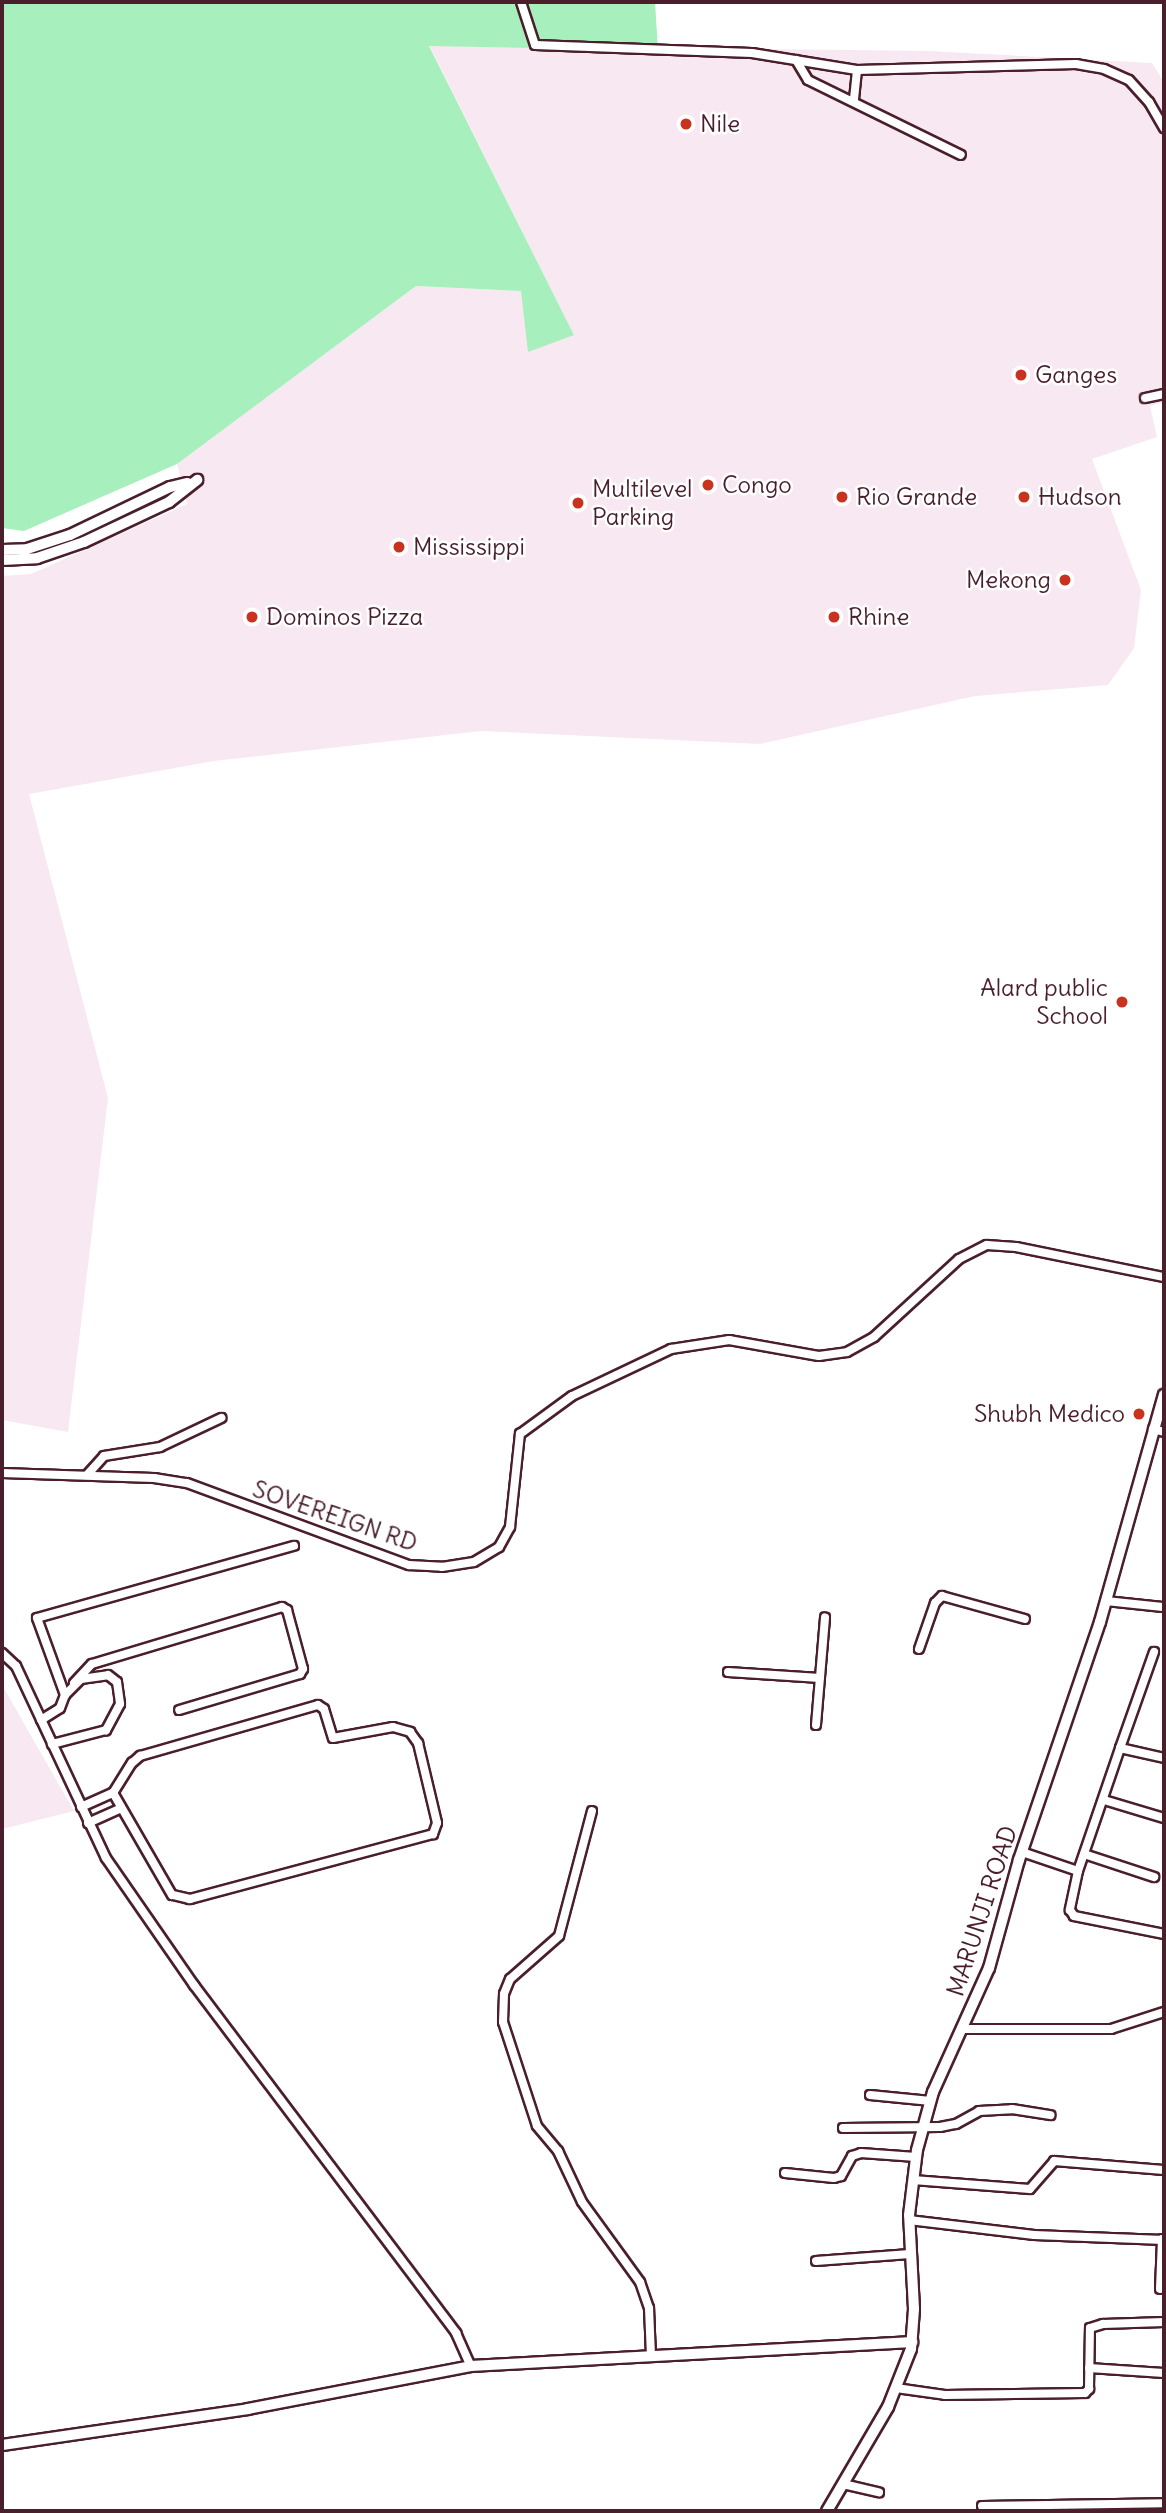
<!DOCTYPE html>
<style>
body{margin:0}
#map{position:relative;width:1166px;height:2513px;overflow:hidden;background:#fff;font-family:Delius,sans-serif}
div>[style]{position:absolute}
.built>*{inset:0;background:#f7e8f2}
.green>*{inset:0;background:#a7efbc}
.roads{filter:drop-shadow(2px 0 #4a1f2b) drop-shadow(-2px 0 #4a1f2b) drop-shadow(0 2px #4a1f2b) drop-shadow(0 -2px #4a1f2b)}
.street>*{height:8px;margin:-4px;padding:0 4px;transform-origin:4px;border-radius:4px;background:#fff}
.secondary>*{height:10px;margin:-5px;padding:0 5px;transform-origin:5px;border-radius:5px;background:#fff}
.dots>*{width:19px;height:19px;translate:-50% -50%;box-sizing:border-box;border:4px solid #fff;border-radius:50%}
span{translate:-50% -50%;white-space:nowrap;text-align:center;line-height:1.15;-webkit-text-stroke:5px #fff;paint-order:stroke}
.poi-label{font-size:24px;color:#4a1f2b}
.left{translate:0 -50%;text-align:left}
.right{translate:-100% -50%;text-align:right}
.street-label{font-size:24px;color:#4a1f2b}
.frame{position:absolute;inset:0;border:4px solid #4a1f2b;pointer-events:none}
</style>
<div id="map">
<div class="built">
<i style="clip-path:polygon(429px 45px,929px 51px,1152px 63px,1164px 82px,1164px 402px,1150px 406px,1157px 437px,1092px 459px,1141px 590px,1134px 648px,1108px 685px,975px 696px,760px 744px,481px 731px,214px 761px,29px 794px,108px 1098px,68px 1432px,2px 1420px,2px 576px,31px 574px,187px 504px,177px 464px,416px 286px,521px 291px,574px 335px)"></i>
<i style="clip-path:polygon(2px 1685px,74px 1811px,2px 1829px)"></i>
</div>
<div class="green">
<i style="clip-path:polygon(2px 2px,655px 2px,658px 50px,429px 46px,574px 335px,528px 352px,521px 291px,416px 286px,177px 464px,24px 531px,2px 528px)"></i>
</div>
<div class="roads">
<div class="street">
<i style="left:521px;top:2px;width:45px;rotate:72deg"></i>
<i style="left:535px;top:45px;width:217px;rotate:2.1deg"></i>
<i style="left:752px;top:53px;width:106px;rotate:9.2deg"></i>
<i style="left:857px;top:70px;width:219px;rotate:-1.6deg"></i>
<i style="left:1076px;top:64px;width:28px;rotate:10deg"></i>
<i style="left:1104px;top:69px;width:27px;rotate:24deg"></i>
<i style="left:1129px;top:80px;width:30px;rotate:48deg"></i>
<i style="left:1149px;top:102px;width:30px;rotate:60deg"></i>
<i style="left:796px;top:60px;width:23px;rotate:59deg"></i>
<i style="left:808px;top:80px;width:170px;rotate:26.1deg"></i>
<i style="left:854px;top:99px;width:29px;rotate:-84deg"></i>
<i style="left:1145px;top:398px;width:19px;rotate:-12deg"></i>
<i style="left:1153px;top:1429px;width:11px;rotate:15deg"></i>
<i style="left:2px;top:1473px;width:152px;rotate:1.9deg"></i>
<i style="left:154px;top:1478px;width:33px;rotate:9deg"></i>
<i style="left:187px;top:1483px;width:237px;rotate:20.3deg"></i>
<i style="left:409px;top:1565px;width:33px;rotate:3deg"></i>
<i style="left:442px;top:1567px;width:32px;rotate:-9deg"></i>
<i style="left:474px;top:1562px;width:29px;rotate:-31deg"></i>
<i style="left:499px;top:1547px;width:23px;rotate:-61deg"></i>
<i style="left:510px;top:1527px;width:94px;rotate:-83.9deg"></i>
<i style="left:520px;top:1434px;width:64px;rotate:-36.2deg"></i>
<i style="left:572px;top:1396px;width:110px;rotate:-25.4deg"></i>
<i style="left:671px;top:1349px;width:59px;rotate:-8.8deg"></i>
<i style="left:729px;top:1340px;width:91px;rotate:10.1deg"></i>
<i style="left:819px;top:1356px;width:28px;rotate:-8deg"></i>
<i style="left:847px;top:1352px;width:31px;rotate:-29deg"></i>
<i style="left:874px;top:1337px;width:115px;rotate:-42.5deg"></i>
<i style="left:959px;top:1259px;width:31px;rotate:-27deg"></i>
<i style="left:987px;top:1245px;width:29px;rotate:4deg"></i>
<i style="left:1016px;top:1247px;width:151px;rotate:11.5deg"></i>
<i style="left:87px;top:1475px;width:25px;rotate:-48deg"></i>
<i style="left:104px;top:1456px;width:57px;rotate:-9.1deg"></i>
<i style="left:160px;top:1447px;width:68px;rotate:-25.4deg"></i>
<i style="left:1106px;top:1601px;width:57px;rotate:6deg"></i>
<i style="left:919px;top:1649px;width:49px;rotate:-70.8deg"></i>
<i style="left:935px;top:1603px;width:10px;rotate:-45deg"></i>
<i style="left:942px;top:1596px;width:86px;rotate:15.5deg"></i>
<i style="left:2px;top:1653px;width:19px;rotate:43deg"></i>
<i style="left:16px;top:1666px;width:212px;rotate:64.9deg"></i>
<i style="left:106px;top:1858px;width:155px;rotate:55.3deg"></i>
<i style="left:194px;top:1985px;width:436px;rotate:53deg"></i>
<i style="left:456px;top:2333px;width:36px;rotate:66deg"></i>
<i style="left:728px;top:1672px;width:92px;rotate:3.7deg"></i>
<i style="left:74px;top:1683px;width:26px;rotate:-47deg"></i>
<i style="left:92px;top:1664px;width:198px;rotate:-16.7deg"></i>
<i style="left:282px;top:1607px;width:6px;rotate:31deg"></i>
<i style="left:287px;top:1610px;width:61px;rotate:74.8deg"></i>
<i style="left:303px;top:1669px;width:6px;rotate:121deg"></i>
<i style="left:300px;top:1674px;width:126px;rotate:163.4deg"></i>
<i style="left:65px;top:1695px;width:82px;rotate:-110deg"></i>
<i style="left:37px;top:1618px;width:267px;rotate:-15.7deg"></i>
<i style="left:318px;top:1705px;width:7px;rotate:34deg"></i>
<i style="left:324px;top:1709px;width:30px;rotate:73deg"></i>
<i style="left:333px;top:1738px;width:61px;rotate:-10.4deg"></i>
<i style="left:393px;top:1727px;width:18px;rotate:16deg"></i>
<i style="left:410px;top:1732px;width:14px;rotate:54deg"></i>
<i style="left:418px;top:1743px;width:82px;rotate:76.6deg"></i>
<i style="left:437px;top:1823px;width:12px;rotate:110deg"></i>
<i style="left:433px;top:1834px;width:252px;rotate:165deg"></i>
<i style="left:190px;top:1899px;width:18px;rotate:-167deg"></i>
<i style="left:172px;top:1895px;width:118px;rotate:-120deg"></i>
<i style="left:113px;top:1793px;width:36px;rotate:-58deg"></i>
<i style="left:132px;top:1763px;width:11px;rotate:-41deg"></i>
<i style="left:140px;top:1756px;width:185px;rotate:-16deg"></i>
<i style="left:41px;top:1720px;width:22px;rotate:-32deg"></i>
<i style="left:60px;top:1708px;width:14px;rotate:-69deg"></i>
<i style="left:65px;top:1695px;width:23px;rotate:-45deg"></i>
<i style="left:81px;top:1679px;width:27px;rotate:-8deg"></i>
<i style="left:108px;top:1675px;width:11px;rotate:38deg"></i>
<i style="left:117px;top:1682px;width:22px;rotate:82deg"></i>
<i style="left:120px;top:1704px;width:30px;rotate:118deg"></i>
<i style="left:106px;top:1730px;width:56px;rotate:165.5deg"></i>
<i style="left:816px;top:1725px;width:108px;rotate:-85.2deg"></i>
<i style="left:1120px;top:1748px;width:102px;rotate:-70.5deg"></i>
<i style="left:1104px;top:1800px;width:63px;rotate:16.7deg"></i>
<i style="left:81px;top:1807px;width:35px;rotate:-24deg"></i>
<i style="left:592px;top:1811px;width:129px;rotate:104.8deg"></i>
<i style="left:559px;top:1936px;width:65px;rotate:138.7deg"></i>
<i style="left:510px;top:1979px;width:16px;rotate:112deg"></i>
<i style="left:504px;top:1994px;width:28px;rotate:92deg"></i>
<i style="left:503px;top:2022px;width:109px;rotate:71.9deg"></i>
<i style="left:537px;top:2126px;width:33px;rotate:50deg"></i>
<i style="left:558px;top:2151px;width:56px;rotate:64.8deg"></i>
<i style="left:582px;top:2202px;width:99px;rotate:54.1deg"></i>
<i style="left:640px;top:2282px;width:28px;rotate:71deg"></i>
<i style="left:649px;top:2308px;width:47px;rotate:87.6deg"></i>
<i style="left:88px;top:1823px;width:34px;rotate:-24deg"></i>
<i style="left:1022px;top:1852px;width:59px;rotate:18.7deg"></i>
<i style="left:1078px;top:1871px;width:40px;rotate:102deg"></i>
<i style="left:1070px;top:1910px;width:7px;rotate:56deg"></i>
<i style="left:1074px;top:1916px;width:92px;rotate:11.3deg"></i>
<i style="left:1084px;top:1854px;width:74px;rotate:18.2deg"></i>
<i style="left:1078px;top:1871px;width:130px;rotate:-71.1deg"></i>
<i style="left:1120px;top:1748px;width:45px;rotate:12.8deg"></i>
<i style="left:963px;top:2029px;width:148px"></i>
<i style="left:1111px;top:2029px;width:56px;rotate:-17.8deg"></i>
<i style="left:870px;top:2095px;width:61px;rotate:5.6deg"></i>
<i style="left:843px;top:2128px;width:97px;rotate:-0.6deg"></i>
<i style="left:940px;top:2127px;width:16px;rotate:-11deg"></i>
<i style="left:956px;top:2124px;width:26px;rotate:-29deg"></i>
<i style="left:979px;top:2111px;width:33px;rotate:-3deg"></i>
<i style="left:1012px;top:2109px;width:39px;rotate:9deg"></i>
<i style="left:785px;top:2173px;width:49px;rotate:5.8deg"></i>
<i style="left:834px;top:2178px;width:7px;rotate:-16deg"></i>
<i style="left:841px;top:2176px;width:23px;rotate:-61deg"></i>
<i style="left:852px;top:2156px;width:9px;rotate:-18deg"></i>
<i style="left:861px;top:2153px;width:55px;rotate:4.2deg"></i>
<i style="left:913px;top:2180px;width:117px;rotate:4.4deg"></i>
<i style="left:1030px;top:2189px;width:37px;rotate:-49deg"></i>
<i style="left:1054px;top:2161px;width:110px;rotate:4.7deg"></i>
<i style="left:909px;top:2220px;width:126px;rotate:6.8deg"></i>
<i style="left:1034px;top:2235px;width:130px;rotate:2.2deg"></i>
<i style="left:816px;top:2261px;width:94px;rotate:-4.3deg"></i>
<i style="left:1160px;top:2289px;width:50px;rotate:-87.7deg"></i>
<i style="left:1089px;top:2368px;width:75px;rotate:3.8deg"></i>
<i style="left:896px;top:2388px;width:49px;rotate:8.1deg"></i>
<i style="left:945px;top:2395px;width:140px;rotate:-0.8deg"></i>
<i style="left:1085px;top:2393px;width:6px;rotate:-45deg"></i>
<i style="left:1089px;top:2389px;width:61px;rotate:-89.1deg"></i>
<i style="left:1090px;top:2328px;width:14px;rotate:-17deg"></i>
<i style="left:1103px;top:2324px;width:61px;rotate:-1.9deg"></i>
<i style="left:843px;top:2484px;width:37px;rotate:13deg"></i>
<i style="left:982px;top:2506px;width:182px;rotate:-0.9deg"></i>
</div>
<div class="secondary">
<i style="left:2px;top:550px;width:25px;rotate:-2deg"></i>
<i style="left:27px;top:549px;width:45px;rotate:-18deg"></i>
<i style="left:70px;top:535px;width:111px;rotate:-25.6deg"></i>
<i style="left:170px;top:487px;width:18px;rotate:-13deg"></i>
<i style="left:2px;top:560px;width:35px;rotate:-3deg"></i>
<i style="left:37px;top:558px;width:50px;rotate:-18.8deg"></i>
<i style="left:84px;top:542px;width:94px;rotate:-25.2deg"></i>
<i style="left:169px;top:502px;width:36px;rotate:-38deg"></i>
<i style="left:2px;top:2445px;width:249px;rotate:-8.3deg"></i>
<i style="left:248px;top:2409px;width:227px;rotate:-10.9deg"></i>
<i style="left:471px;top:2366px;width:442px;rotate:-3.1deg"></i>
<i style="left:827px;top:2511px;width:121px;rotate:-59.6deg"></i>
<i style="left:888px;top:2407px;width:62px;rotate:-68.4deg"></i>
<i style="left:911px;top:2349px;width:40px;rotate:-85.7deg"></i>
<i style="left:914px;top:2309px;width:94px;rotate:-93deg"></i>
<i style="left:909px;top:2215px;width:65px;rotate:-83deg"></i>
<i style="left:917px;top:2150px;width:60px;rotate:-74.6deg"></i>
<i style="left:933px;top:2092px;width:136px;rotate:-65.7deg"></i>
<i style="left:989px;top:1968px;width:112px;rotate:-74.5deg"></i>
<i style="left:1019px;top:1860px;width:251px;rotate:-71.2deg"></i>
<i style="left:1100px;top:1622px;width:236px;rotate:-74.3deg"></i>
</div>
</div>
<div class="dots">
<i style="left:686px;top:124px;background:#c8321e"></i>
<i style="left:1021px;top:375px;background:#c8321e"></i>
<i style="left:708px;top:485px;background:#c8321e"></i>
<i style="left:842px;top:497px;background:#c8321e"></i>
<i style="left:1024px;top:497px;background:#c8321e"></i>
<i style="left:578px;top:503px;background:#c8321e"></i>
<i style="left:399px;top:547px;background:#c8321e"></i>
<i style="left:1065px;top:580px;background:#c8321e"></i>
<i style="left:252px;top:617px;background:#c8321e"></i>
<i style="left:834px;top:617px;background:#c8321e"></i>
<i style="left:1122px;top:1002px;background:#c8321e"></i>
<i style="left:1139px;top:1414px;background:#c8321e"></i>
</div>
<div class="poi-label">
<span class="left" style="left:700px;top:124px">Nile</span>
<span class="left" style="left:1035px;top:375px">Ganges</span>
<span class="left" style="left:722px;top:485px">Congo</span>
<span class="left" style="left:592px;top:503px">Multilevel<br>Parking</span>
<span class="left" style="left:856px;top:497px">Rio Grande</span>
<span class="left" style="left:1038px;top:497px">Hudson</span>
<span class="left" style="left:413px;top:547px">Mississippi</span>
<span class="right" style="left:1051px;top:580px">Mekong</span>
<span class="left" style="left:266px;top:617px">Dominos Pizza</span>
<span class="left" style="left:848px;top:617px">Rhine</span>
<span class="right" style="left:1108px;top:1002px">Alard public<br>School</span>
<span class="right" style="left:1125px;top:1414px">Shubh Medico</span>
</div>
<div class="street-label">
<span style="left:335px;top:1516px;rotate:19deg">SOVEREIGN RD</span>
<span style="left:982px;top:1911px;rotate:-72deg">MARUNJI ROAD</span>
</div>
<div class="frame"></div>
</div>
